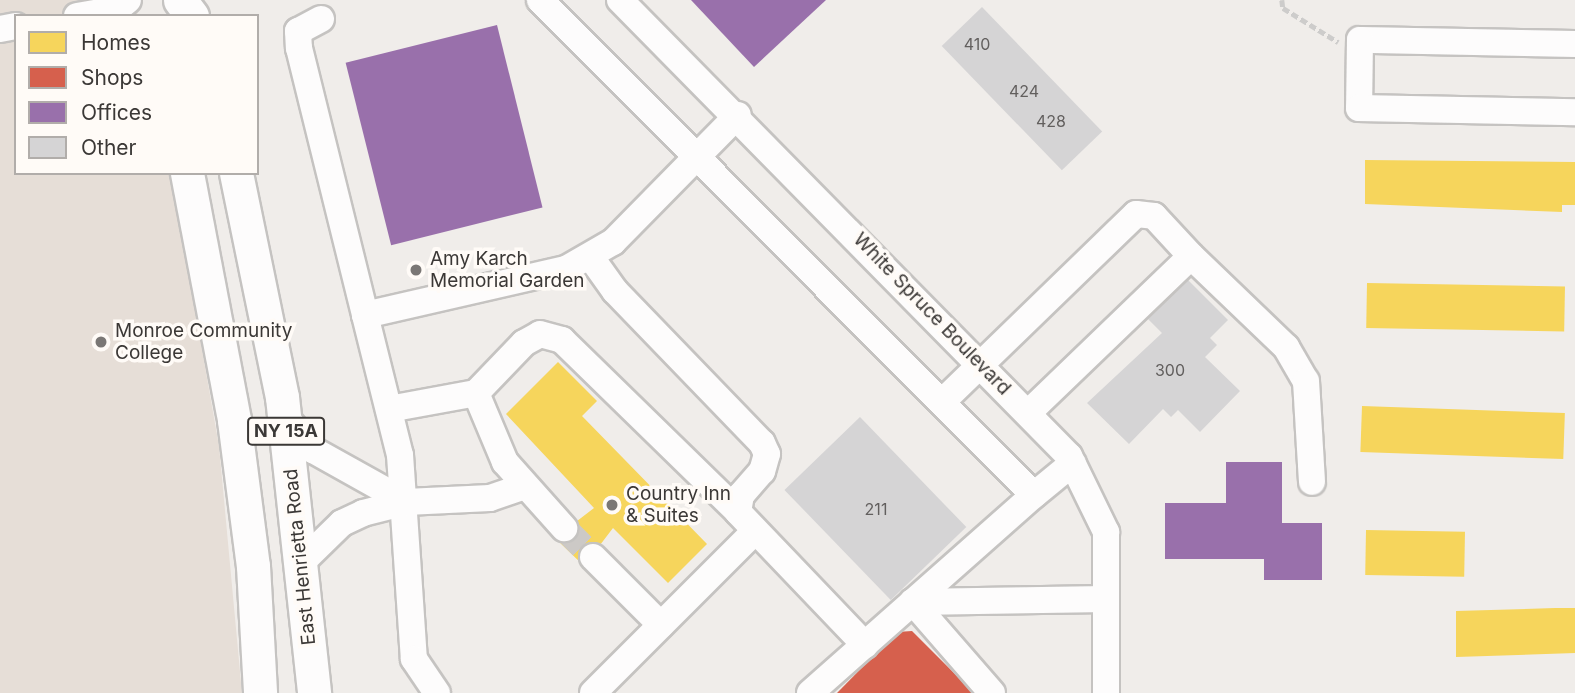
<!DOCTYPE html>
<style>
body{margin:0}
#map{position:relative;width:1575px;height:693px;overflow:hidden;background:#f0edea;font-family:Inter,sans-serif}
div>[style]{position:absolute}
.built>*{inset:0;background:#e6ded7}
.homes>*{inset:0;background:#f6d55c;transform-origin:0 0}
.shops>*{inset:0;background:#d6604d}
.offices>*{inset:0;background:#9970ab;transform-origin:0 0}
.building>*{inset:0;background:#d5d4d5;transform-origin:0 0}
.minor-tunnel>*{height:26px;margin-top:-13px;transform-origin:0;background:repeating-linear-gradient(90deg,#ccc9c6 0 26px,transparent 0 39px)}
.path>*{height:4.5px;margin-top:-2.25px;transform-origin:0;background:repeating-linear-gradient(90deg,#cdcccb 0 7px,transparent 0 10.5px)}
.roads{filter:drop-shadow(2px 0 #c5c3c1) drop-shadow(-2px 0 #c5c3c1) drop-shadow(0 2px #c5c3c1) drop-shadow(0 -2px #c5c3c1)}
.minor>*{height:26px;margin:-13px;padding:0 13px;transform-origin:13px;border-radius:13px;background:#fdfcfc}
.major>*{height:33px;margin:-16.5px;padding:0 16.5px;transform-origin:16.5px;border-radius:16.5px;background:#fdfcfc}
.dots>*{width:19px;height:19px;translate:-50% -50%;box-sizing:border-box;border:4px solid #fffbf7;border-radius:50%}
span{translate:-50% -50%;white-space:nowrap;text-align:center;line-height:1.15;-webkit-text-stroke:7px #fffbf7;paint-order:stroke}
.number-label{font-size:16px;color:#625f5e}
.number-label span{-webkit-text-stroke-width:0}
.shield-label span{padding:2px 5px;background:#fffbf7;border:2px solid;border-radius:5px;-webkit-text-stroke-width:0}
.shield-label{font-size:18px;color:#3b3836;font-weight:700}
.poi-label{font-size:19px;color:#3b3836}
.left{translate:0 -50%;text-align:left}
.street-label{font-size:19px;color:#3b3836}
.legend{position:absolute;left:14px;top:14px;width:245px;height:161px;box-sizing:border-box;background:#fffbf7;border:2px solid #b1adaa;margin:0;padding:9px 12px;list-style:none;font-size:21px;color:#3b3836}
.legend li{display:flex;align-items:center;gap:14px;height:35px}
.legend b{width:35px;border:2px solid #b1adaa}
</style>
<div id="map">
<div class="built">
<i style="clip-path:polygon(0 0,134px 0,138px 16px,16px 16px,16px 173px,171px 173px,219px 446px,242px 693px,0 693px)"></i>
</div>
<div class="homes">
<i style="clip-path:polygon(1365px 160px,1575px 162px,1575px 205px,1562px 205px,1562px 212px,1365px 204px)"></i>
<i style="left:1367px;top:283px;width:198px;height:45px;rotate:1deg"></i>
<i style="clip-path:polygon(558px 362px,597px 401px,582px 416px,707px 544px,668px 583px,613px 528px,584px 566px,555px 538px,594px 508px,506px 414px)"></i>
<i style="left:1362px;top:406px;width:203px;height:46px;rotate:2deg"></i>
<i style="left:1366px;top:530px;width:99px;height:45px;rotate:1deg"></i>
<i style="clip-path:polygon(1555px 608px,1575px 608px,1575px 653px,1456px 657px,1456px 611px)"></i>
</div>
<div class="shops">
<i style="clip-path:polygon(912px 631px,974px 693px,837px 693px,897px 632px)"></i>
</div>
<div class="offices">
<i style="clip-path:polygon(691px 0,826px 0,754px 67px)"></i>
<i style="left:497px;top:25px;width:188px;height:156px;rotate:76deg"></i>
<i style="clip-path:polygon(1226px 462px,1282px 462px,1282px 523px,1322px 523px,1322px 580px,1264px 580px,1264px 559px,1165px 559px,1165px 503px,1226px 503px)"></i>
</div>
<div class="building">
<i style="left:982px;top:7px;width:173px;height:56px;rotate:46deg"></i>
<i style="clip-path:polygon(1187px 279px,1228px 320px,1210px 338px,1217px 345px,1205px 357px,1240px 391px,1200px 432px,1178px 410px,1171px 417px,1163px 409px,1129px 444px,1087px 403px,1162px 333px,1148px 319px)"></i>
<i style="left:860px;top:417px;width:153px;height:105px;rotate:46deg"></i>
</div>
<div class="minor-tunnel">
<i style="left:564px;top:528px;width:41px;rotate:45deg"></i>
</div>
<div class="path">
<i style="left:1282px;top:0;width:8px;rotate:83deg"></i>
<i style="left:1283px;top:8px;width:65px;rotate:31.7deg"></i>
</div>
<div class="roads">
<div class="minor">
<i style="left:540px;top:0;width:699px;rotate:45.06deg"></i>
<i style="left:1034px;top:495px;width:50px;rotate:-39.4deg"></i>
<i style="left:620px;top:0;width:640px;rotate:45.44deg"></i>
<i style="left:1069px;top:456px;width:85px;rotate:64deg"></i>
<i style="left:1106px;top:532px;width:161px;rotate:90deg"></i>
<i style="left:77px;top:16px;width:41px;rotate:-9.9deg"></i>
<i style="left:117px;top:9px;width:14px;rotate:-39deg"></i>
<i style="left:321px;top:19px;width:26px;rotate:152deg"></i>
<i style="left:298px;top:31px;width:17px;rotate:87deg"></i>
<i style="left:299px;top:48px;width:275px;rotate:76.1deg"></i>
<i style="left:365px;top:315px;width:206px;rotate:-12.9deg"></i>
<i style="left:566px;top:269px;width:54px;rotate:-29.9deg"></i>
<i style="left:613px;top:242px;width:178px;rotate:-45.5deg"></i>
<i style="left:0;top:29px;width:16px;rotate:-11deg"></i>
<i style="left:1575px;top:44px;width:215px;rotate:-178.9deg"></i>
<i style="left:1360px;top:40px;width:68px;rotate:90.8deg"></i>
<i style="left:1359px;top:108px;width:216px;rotate:1.1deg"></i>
<i style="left:590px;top:256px;width:43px;rotate:54.5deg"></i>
<i style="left:615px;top:291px;width:211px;rotate:46deg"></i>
<i style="left:762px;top:443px;width:12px;rotate:66deg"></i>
<i style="left:767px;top:454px;width:18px;rotate:106deg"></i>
<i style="left:762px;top:471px;width:32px;rotate:131deg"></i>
<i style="left:741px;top:495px;width:17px;rotate:100deg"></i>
<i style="left:738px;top:512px;width:184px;rotate:46.3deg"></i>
<i style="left:365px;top:315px;width:144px;rotate:76deg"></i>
<i style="left:400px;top:455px;width:204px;rotate:86.1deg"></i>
<i style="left:414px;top:659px;width:41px;rotate:55.9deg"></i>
<i style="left:476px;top:393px;width:75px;rotate:67.2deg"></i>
<i style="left:505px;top:462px;width:89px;rotate:48.2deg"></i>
<i style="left:942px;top:402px;width:270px;rotate:-44.1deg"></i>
<i style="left:1136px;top:214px;width:18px;rotate:6deg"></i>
<i style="left:1154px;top:216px;width:54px;rotate:47.2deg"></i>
<i style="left:389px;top:409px;width:88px;rotate:-10.4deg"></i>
<i style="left:476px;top:393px;width:69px;rotate:-46.2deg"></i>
<i style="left:524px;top:343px;width:18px;rotate:-29deg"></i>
<i style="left:540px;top:334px;width:23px;rotate:15deg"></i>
<i style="left:562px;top:340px;width:246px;rotate:44.3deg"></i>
<i style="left:1028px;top:413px;width:226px;rotate:-43.9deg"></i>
<i style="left:1191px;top:256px;width:132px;rotate:43.8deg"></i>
<i style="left:1286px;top:347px;width:39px;rotate:60deg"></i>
<i style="left:1306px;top:381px;width:101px;rotate:86.6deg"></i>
<i style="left:283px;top:414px;width:47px;rotate:50.2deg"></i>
<i style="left:313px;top:450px;width:107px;rotate:29.2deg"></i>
<i style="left:593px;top:557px;width:96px;rotate:45deg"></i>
<i style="left:303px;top:561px;width:54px;rotate:-44.3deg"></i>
<i style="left:342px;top:523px;width:23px;rotate:-25deg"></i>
<i style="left:363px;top:513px;width:44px;rotate:-14.3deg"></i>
<i style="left:406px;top:502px;width:84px;rotate:-2.7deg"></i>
<i style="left:490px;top:498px;width:34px;rotate:-19deg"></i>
<i style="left:593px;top:693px;width:226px;rotate:-45deg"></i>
<i style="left:810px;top:693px;width:299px;rotate:-41.5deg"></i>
<i style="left:992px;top:693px;width:121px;rotate:-131deg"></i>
<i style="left:913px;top:602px;width:193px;rotate:-0.9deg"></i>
</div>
<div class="major">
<i style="left:180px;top:0;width:20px;rotate:53deg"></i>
<i style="left:187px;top:173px;width:251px;rotate:79.2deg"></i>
<i style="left:234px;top:420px;width:147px;rotate:82.6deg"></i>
<i style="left:253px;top:566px;width:127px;rotate:86.8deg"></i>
<i style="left:236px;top:173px;width:229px;rotate:78.4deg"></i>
<i style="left:282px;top:397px;width:298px;rotate:83.8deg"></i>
</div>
</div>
<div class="dots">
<i style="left:416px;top:270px;background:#7a7775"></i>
<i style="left:101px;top:342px;background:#7a7775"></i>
<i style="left:612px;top:505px;background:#7a7775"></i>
</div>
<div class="number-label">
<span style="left:977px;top:44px">410</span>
<span style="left:1024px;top:91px">424</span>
<span style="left:1051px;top:121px">428</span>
<span style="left:1170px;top:370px">300</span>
<span style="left:876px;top:509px">211</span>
</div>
<div class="shield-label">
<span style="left:286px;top:431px">NY 15A</span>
</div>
<div class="poi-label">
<span class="left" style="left:430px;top:270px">Amy Karch<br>Memorial Garden</span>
<span class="left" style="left:115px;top:342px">Monroe Community<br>College</span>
<span class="left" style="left:626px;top:505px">Country Inn<br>&amp; Suites</span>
</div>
<div class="street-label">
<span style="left:932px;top:314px;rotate:46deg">White Spruce Boulevard</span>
<span style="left:300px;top:557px;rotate:-96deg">East Henrietta Road</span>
</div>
<ul class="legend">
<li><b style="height:19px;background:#f6d55c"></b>Homes</li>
<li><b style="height:19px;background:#d6604d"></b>Shops</li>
<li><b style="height:19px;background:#9970ab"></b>Offices</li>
<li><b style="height:19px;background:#d5d4d5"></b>Other</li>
</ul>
</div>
